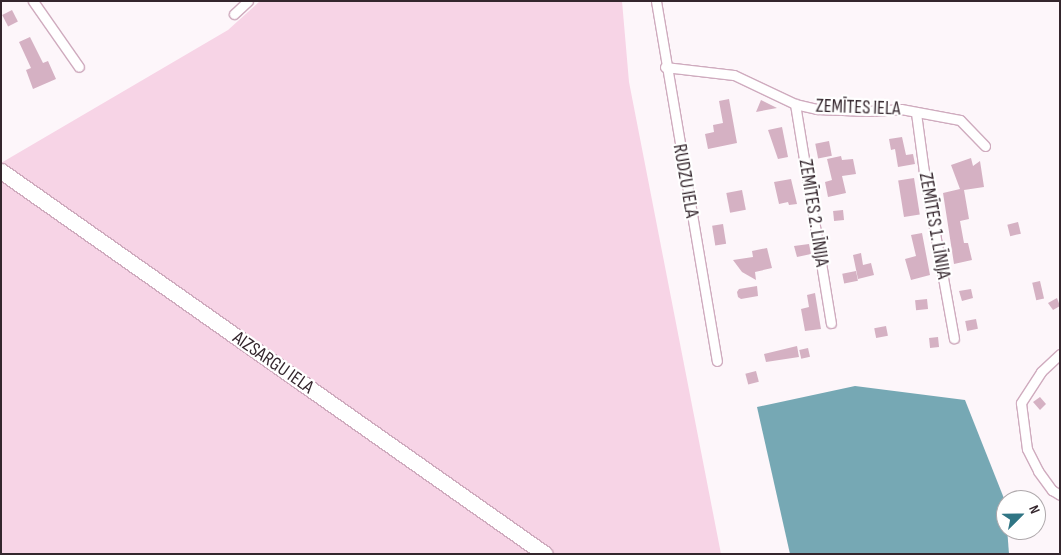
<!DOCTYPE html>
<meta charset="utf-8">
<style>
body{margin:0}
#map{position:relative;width:1061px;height:555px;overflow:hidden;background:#fdf6fa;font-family:"Sofia Sans Condensed",sans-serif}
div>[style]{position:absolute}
.green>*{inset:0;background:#f7d4e6}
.water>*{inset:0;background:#76a8b4}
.building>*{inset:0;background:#d5b1c3;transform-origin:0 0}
.roads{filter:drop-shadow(1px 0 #cfabbe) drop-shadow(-1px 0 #cfabbe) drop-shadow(0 1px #cfabbe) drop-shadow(0 -1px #cfabbe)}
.minor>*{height:9px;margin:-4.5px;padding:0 4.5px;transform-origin:4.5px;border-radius:4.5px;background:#fff}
.trunk>*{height:15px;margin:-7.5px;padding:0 7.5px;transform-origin:7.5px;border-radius:7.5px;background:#fff}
span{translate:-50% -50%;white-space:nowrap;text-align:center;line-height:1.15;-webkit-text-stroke:4.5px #fff;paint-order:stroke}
.street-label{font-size:19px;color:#34262d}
.frame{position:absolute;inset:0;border:2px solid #34262d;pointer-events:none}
.north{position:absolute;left:996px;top:490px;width:50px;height:50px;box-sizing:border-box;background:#fff;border:1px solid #aea8ab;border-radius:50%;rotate:67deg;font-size:14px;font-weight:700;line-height:20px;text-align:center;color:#34262d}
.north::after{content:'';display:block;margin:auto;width:18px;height:22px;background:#307584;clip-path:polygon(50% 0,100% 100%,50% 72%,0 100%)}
</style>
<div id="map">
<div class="green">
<i style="clip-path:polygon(260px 1px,622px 1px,629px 82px,721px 554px,1px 554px,1px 163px,228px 30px)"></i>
</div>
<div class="water">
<i style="clip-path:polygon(855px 386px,965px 400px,1005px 501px,1009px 554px,790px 554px,757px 407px)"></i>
</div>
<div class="building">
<i style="left:12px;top:10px;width:13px;height:11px;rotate:63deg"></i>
<i style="clip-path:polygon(30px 37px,43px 63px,48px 61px,56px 79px,33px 89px,26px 70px,31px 68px,19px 42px)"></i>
<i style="clip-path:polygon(729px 99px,737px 143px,708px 149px,705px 134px,714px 132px,713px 125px,723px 123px,719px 101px)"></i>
<i style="clip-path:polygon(761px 100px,777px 108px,756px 112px)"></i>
<i style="clip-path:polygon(782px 127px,788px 157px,778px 159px,768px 130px)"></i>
<i style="clip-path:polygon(902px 137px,906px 155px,913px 154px,915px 164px,898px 167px,895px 149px,891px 150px,889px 139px)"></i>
<i style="left:829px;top:141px;width:15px;height:14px;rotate:79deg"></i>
<i style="clip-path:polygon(841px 156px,842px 160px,853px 159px,856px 174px,842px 176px,846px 193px,828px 197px,825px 182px,832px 180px,827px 159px)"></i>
<i style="clip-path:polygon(971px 158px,973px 166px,980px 161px,984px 187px,964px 190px,969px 219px,960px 221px,964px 243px,968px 243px,972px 260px,954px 264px,943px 193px,960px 189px,951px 165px)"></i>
<i style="left:914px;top:178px;width:37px;height:16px;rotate:81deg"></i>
<i style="clip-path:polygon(791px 179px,797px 204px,789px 205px,788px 202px,779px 204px,774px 182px)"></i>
<i style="left:742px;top:190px;width:20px;height:16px;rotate:79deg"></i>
<i style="left:843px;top:210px;width:10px;height:10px;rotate:84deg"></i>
<i style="left:1018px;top:222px;width:12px;height:11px;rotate:76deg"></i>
<i style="left:723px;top:224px;width:20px;height:11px;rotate:81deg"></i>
<i style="clip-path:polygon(922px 233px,930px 275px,911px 280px,905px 259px,916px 256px,911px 235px)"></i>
<i style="clip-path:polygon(809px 244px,811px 254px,797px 257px,794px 246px)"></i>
<i style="clip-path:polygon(767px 248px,772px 268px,755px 272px,756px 280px,742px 272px,733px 260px,753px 257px,752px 251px)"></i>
<i style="clip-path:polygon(861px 253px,863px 265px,871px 263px,874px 275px,858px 279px,853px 255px)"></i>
<i style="left:856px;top:271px;width:10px;height:14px;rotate:79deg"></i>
<i style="left:1040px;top:281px;width:18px;height:8px;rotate:77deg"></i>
<i style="clip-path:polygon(757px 286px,758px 296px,741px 299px,738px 297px,737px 292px,739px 289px)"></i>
<i style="clip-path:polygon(971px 289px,973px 298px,962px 301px,959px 291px)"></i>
<i style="clip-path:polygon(815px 293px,821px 329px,805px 331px,801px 309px,809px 307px,807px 295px)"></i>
<i style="clip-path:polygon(1057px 298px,1060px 306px,1053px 310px,1048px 303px)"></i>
<i style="left:927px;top:299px;width:10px;height:12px;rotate:84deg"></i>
<i style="left:976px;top:319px;width:10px;height:11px;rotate:79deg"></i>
<i style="left:886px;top:326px;width:10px;height:12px;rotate:79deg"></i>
<i style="left:938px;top:337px;width:10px;height:9px;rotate:84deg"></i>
<i style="clip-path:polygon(797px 346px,799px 357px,766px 362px,764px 354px)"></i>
<i style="left:808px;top:348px;width:9px;height:9px;rotate:77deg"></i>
<i style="left:756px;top:371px;width:11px;height:11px;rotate:75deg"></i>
<i style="clip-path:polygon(1040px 397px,1046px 404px,1040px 410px,1033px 402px)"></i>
</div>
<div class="roads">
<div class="minor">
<i style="left:33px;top:1px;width:80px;rotate:55.1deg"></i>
<i style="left:656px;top:1px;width:365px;rotate:80.4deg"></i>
<i style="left:234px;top:14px;width:19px;rotate:-43deg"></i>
<i style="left:665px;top:67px;width:69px;rotate:6.6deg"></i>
<i style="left:734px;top:75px;width:68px;rotate:25.4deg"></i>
<i style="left:795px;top:104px;width:23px;rotate:13deg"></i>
<i style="left:817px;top:109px;width:51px;rotate:2.2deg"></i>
<i style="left:868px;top:111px;width:33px;rotate:-3deg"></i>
<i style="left:901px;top:109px;width:60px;rotate:10.6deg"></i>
<i style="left:960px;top:120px;width:36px;rotate:46deg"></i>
<i style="left:795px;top:104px;width:222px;rotate:80.7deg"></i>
<i style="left:916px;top:113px;width:60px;rotate:82.3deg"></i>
<i style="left:924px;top:172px;width:169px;rotate:79.8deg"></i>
<i style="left:1060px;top:354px;width:26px;rotate:137deg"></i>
<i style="left:1041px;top:372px;width:37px;rotate:123deg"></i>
<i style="left:1021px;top:403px;width:46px;rotate:82.6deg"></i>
<i style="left:1027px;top:449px;width:25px;rotate:63deg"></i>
<i style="left:1038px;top:471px;width:24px;rotate:54deg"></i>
<i style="left:1052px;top:490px;width:9px;rotate:32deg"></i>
</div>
<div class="trunk">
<i style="left:1px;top:171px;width:665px;rotate:35.15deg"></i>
</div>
</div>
<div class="street-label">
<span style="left:858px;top:108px;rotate:2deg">ZEMĪTES IELA</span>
<span style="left:685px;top:181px;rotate:80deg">RUDZU IELA</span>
<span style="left:813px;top:213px;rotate:81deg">ZEMĪTES 2. LĪNIJA</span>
<span style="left:934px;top:226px;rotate:80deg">ZEMĪTES 1. LĪNIJA</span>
<span style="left:273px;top:363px;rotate:35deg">AIZSARGU IELA</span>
</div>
<div class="frame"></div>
<div class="north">N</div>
</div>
